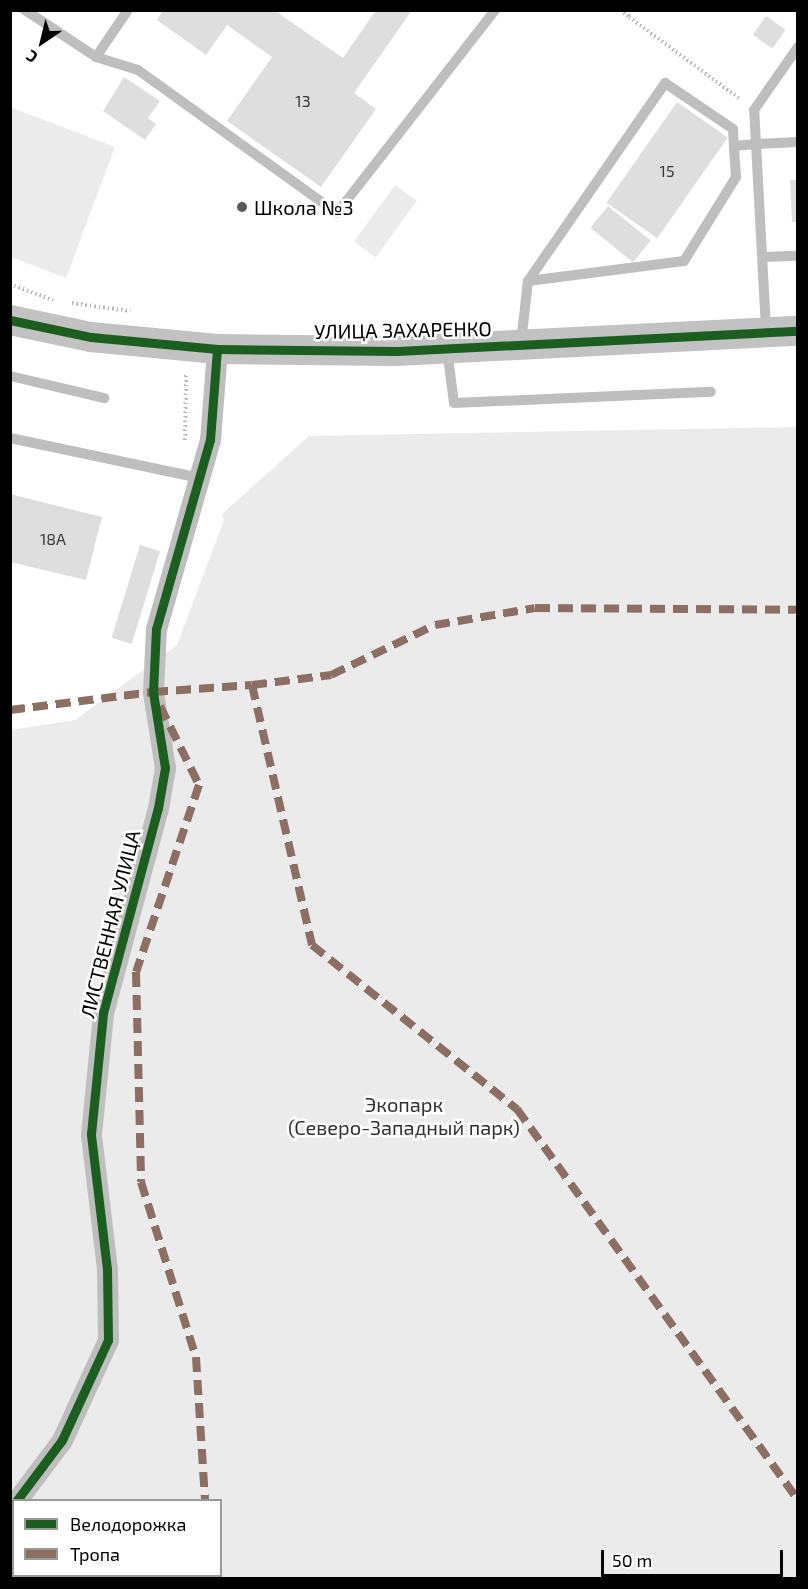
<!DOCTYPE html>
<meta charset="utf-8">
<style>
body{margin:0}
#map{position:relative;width:808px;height:1589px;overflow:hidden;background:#fff;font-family:"Exo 2",sans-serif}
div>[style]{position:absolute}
.green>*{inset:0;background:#ebebeb;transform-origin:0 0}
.building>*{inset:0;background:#dedede;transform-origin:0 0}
.path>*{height:4px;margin-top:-2px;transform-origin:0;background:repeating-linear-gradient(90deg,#b9b9b9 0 1.5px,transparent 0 4.5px)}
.lane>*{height:10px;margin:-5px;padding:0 5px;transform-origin:5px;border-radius:5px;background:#bebebe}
.street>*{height:21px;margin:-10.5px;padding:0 10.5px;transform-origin:10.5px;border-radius:10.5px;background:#bebebe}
.secondary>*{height:30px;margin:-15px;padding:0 15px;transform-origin:15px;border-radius:15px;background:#c2c2c2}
.quiet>*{height:8px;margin-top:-4px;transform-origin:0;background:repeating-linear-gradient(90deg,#8d6e63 0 15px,transparent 0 23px)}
.cycleway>*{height:9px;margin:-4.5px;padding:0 4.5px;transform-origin:4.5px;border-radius:4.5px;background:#1b5e20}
.dots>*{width:16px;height:16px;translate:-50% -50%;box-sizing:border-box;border:3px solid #fff;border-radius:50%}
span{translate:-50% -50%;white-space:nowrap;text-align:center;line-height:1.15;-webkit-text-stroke:5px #fff;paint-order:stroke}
.number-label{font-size:16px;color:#383838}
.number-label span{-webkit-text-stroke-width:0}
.poi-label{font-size:20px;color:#000}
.left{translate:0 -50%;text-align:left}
.street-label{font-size:20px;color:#000}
.park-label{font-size:20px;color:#313131}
.frame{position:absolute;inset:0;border:12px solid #000;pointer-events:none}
.legend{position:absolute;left:12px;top:1499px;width:210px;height:78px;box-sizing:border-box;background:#fff;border:2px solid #999;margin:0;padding:8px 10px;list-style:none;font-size:18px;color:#000}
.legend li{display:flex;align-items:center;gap:12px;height:30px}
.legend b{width:30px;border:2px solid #999}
.north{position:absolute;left:12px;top:12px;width:60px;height:60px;-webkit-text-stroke:4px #fff;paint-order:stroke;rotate:215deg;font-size:16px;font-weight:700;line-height:24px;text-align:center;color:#000}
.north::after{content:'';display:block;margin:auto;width:21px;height:27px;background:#000;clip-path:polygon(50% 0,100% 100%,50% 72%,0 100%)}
.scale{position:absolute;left:601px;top:1550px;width:182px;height:27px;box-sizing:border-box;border:3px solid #000;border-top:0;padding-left:8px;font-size:18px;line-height:21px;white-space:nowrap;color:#000;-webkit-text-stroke:4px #fff;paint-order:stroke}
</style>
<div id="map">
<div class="green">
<i style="clip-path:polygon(10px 107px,115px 147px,66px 278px,11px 257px)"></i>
<i style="left:395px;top:185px;width:27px;height:70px;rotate:36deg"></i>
<i style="clip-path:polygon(evenodd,797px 427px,797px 1578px,11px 1578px,11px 730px,75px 720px,177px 645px,224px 520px,222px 514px,309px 436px,797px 427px,14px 1500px,220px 1500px,220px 1576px,14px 1576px,14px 1500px)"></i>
</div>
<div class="building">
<i style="clip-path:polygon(163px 10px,274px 10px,343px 58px,376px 10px,412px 10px,354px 93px,376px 109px,321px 187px,227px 121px,272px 57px,227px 25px,206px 55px,157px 20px)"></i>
<i style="left:766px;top:16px;width:24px;height:23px;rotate:35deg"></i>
<i style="clip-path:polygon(124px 77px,160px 101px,148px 118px,156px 124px,145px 140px,103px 111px)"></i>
<i style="left:677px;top:102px;width:62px;height:123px;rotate:35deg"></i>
<i style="clip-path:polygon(790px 180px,798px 180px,798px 222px,792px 222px)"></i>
<i style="left:608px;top:206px;width:55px;height:28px;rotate:39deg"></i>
<i style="clip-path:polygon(10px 494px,102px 517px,86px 580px,10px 562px)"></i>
<i style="left:140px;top:545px;width:21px;height:97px;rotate:17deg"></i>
</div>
<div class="path">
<i style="left:620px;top:10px;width:11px;rotate:38deg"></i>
<i style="left:627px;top:10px;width:7px;rotate:74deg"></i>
<i style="left:629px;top:17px;width:139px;rotate:36.5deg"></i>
<i style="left:10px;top:284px;width:46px;rotate:20.4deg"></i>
<i style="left:72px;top:303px;width:59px;rotate:7.9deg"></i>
<i style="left:185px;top:440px;width:67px;rotate:-89.1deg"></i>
</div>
<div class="lane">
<i style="left:25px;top:10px;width:85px;rotate:33.5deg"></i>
<i style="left:96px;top:57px;width:44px;rotate:17.2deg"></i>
<i style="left:138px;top:70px;width:245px;rotate:35.7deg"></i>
<i style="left:337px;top:213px;width:257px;rotate:-52.1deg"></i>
<i style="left:96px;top:57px;width:57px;rotate:-55.8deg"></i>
<i style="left:763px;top:257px;width:35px;rotate:-2deg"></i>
<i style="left:528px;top:281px;width:157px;rotate:-7.3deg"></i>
<i style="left:684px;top:261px;width:99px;rotate:-58.2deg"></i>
<i style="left:736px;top:177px;width:31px;rotate:-94deg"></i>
<i style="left:734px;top:146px;width:22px;rotate:-5deg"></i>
<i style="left:756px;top:144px;width:34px;rotate:-93deg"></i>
<i style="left:754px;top:110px;width:77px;rotate:-55.1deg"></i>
<i style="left:766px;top:329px;width:185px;rotate:-93.1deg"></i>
<i style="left:756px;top:144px;width:42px;rotate:-2.7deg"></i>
<i style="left:521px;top:343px;width:62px;rotate:-83.6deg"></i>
<i style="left:528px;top:281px;width:241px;rotate:-55.3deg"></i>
<i style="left:665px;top:83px;width:82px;rotate:34.1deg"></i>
<i style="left:733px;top:129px;width:17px;rotate:87deg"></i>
<i style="left:447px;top:349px;width:54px;rotate:82.6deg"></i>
<i style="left:454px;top:403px;width:257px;rotate:-2.5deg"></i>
<i style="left:10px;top:376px;width:97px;rotate:13.2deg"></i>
<i style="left:10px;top:438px;width:194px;rotate:11.9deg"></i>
</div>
<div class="street">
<i style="left:17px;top:1500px;width:75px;rotate:-53.1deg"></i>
<i style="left:62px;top:1440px;width:110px;rotate:-65.3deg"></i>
<i style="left:108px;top:1340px;width:71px;rotate:-90.8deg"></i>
<i style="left:107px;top:1269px;width:136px;rotate:-96.8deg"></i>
<i style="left:91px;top:1134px;width:122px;rotate:-84.3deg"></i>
<i style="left:103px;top:1013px;width:212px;rotate:-75deg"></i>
<i style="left:158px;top:808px;width:41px;rotate:-80.1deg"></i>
<i style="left:165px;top:768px;width:77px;rotate:-99deg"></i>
<i style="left:153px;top:692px;width:63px;rotate:-87.3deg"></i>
<i style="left:156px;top:629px;width:197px;rotate:-74.1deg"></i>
<i style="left:210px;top:440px;width:91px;rotate:-85.6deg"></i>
</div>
<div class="secondary">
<i style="left:10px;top:320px;width:83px;rotate:11.9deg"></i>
<i style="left:91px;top:337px;width:127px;rotate:5.4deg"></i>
<i style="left:217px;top:349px;width:180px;rotate:0.6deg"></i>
<i style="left:397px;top:351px;width:401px;rotate:-2.9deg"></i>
</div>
<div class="quiet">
<i style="left:252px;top:685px;width:267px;rotate:77deg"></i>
<i style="left:312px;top:945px;width:263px;rotate:38.7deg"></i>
<i style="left:517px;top:1109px;width:481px;rotate:54.3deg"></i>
<i style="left:160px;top:706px;width:88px;rotate:63.7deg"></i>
<i style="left:199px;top:785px;width:197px;rotate:108.6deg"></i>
<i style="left:136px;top:972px;width:210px;rotate:88.6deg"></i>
<i style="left:141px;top:1182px;width:183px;rotate:72.6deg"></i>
<i style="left:196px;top:1357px;width:143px;rotate:86.4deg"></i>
<i style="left:10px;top:710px;width:144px;rotate:-7.2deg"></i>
<i style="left:153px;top:692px;width:99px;rotate:-4deg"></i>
<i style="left:252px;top:685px;width:80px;rotate:-7.2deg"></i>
<i style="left:331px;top:675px;width:115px;rotate:-25.7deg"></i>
<i style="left:435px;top:625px;width:101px;rotate:-9.6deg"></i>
<i style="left:535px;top:608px;width:263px;rotate:0.4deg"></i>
<i style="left:210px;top:1576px;width:2px;rotate:90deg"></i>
</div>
<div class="cycleway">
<i style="left:10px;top:320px;width:83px;rotate:11.9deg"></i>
<i style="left:91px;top:337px;width:127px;rotate:5.4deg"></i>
<i style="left:217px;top:349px;width:180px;rotate:0.6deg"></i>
<i style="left:397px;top:351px;width:401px;rotate:-2.9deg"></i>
<i style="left:17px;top:1500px;width:75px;rotate:-53.1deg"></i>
<i style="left:62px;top:1440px;width:110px;rotate:-65.3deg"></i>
<i style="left:108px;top:1340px;width:71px;rotate:-90.8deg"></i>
<i style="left:107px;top:1269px;width:136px;rotate:-96.8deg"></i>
<i style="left:91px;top:1134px;width:122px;rotate:-84.3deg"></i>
<i style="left:103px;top:1013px;width:212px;rotate:-75deg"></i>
<i style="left:158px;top:808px;width:41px;rotate:-80.1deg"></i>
<i style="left:165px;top:768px;width:77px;rotate:-99deg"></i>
<i style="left:153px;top:692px;width:63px;rotate:-87.3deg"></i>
<i style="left:156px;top:629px;width:197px;rotate:-74.1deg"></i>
<i style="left:210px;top:440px;width:91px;rotate:-85.6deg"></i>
</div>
<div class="dots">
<i style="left:242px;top:207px;background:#595959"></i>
</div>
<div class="number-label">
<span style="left:303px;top:101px">13</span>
<span style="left:667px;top:171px">15</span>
<span style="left:53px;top:539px">18А</span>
</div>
<div class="poi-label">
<span class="left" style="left:254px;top:207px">Школа №3</span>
</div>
<div class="street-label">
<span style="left:403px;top:330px;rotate:-1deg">УЛИЦА ЗАХАРЕНКО</span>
<span style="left:110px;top:924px;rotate:-76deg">ЛИСТВЕННАЯ УЛИЦА</span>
</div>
<div class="park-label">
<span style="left:404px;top:1116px">Экопарк<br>(Северо-Западный парк)</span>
</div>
<div class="frame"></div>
<ul class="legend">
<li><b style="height:8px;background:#1b5e20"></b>Велодорожка</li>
<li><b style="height:8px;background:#8d6e63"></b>Тропа</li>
</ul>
<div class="north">С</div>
<div class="scale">50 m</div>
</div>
